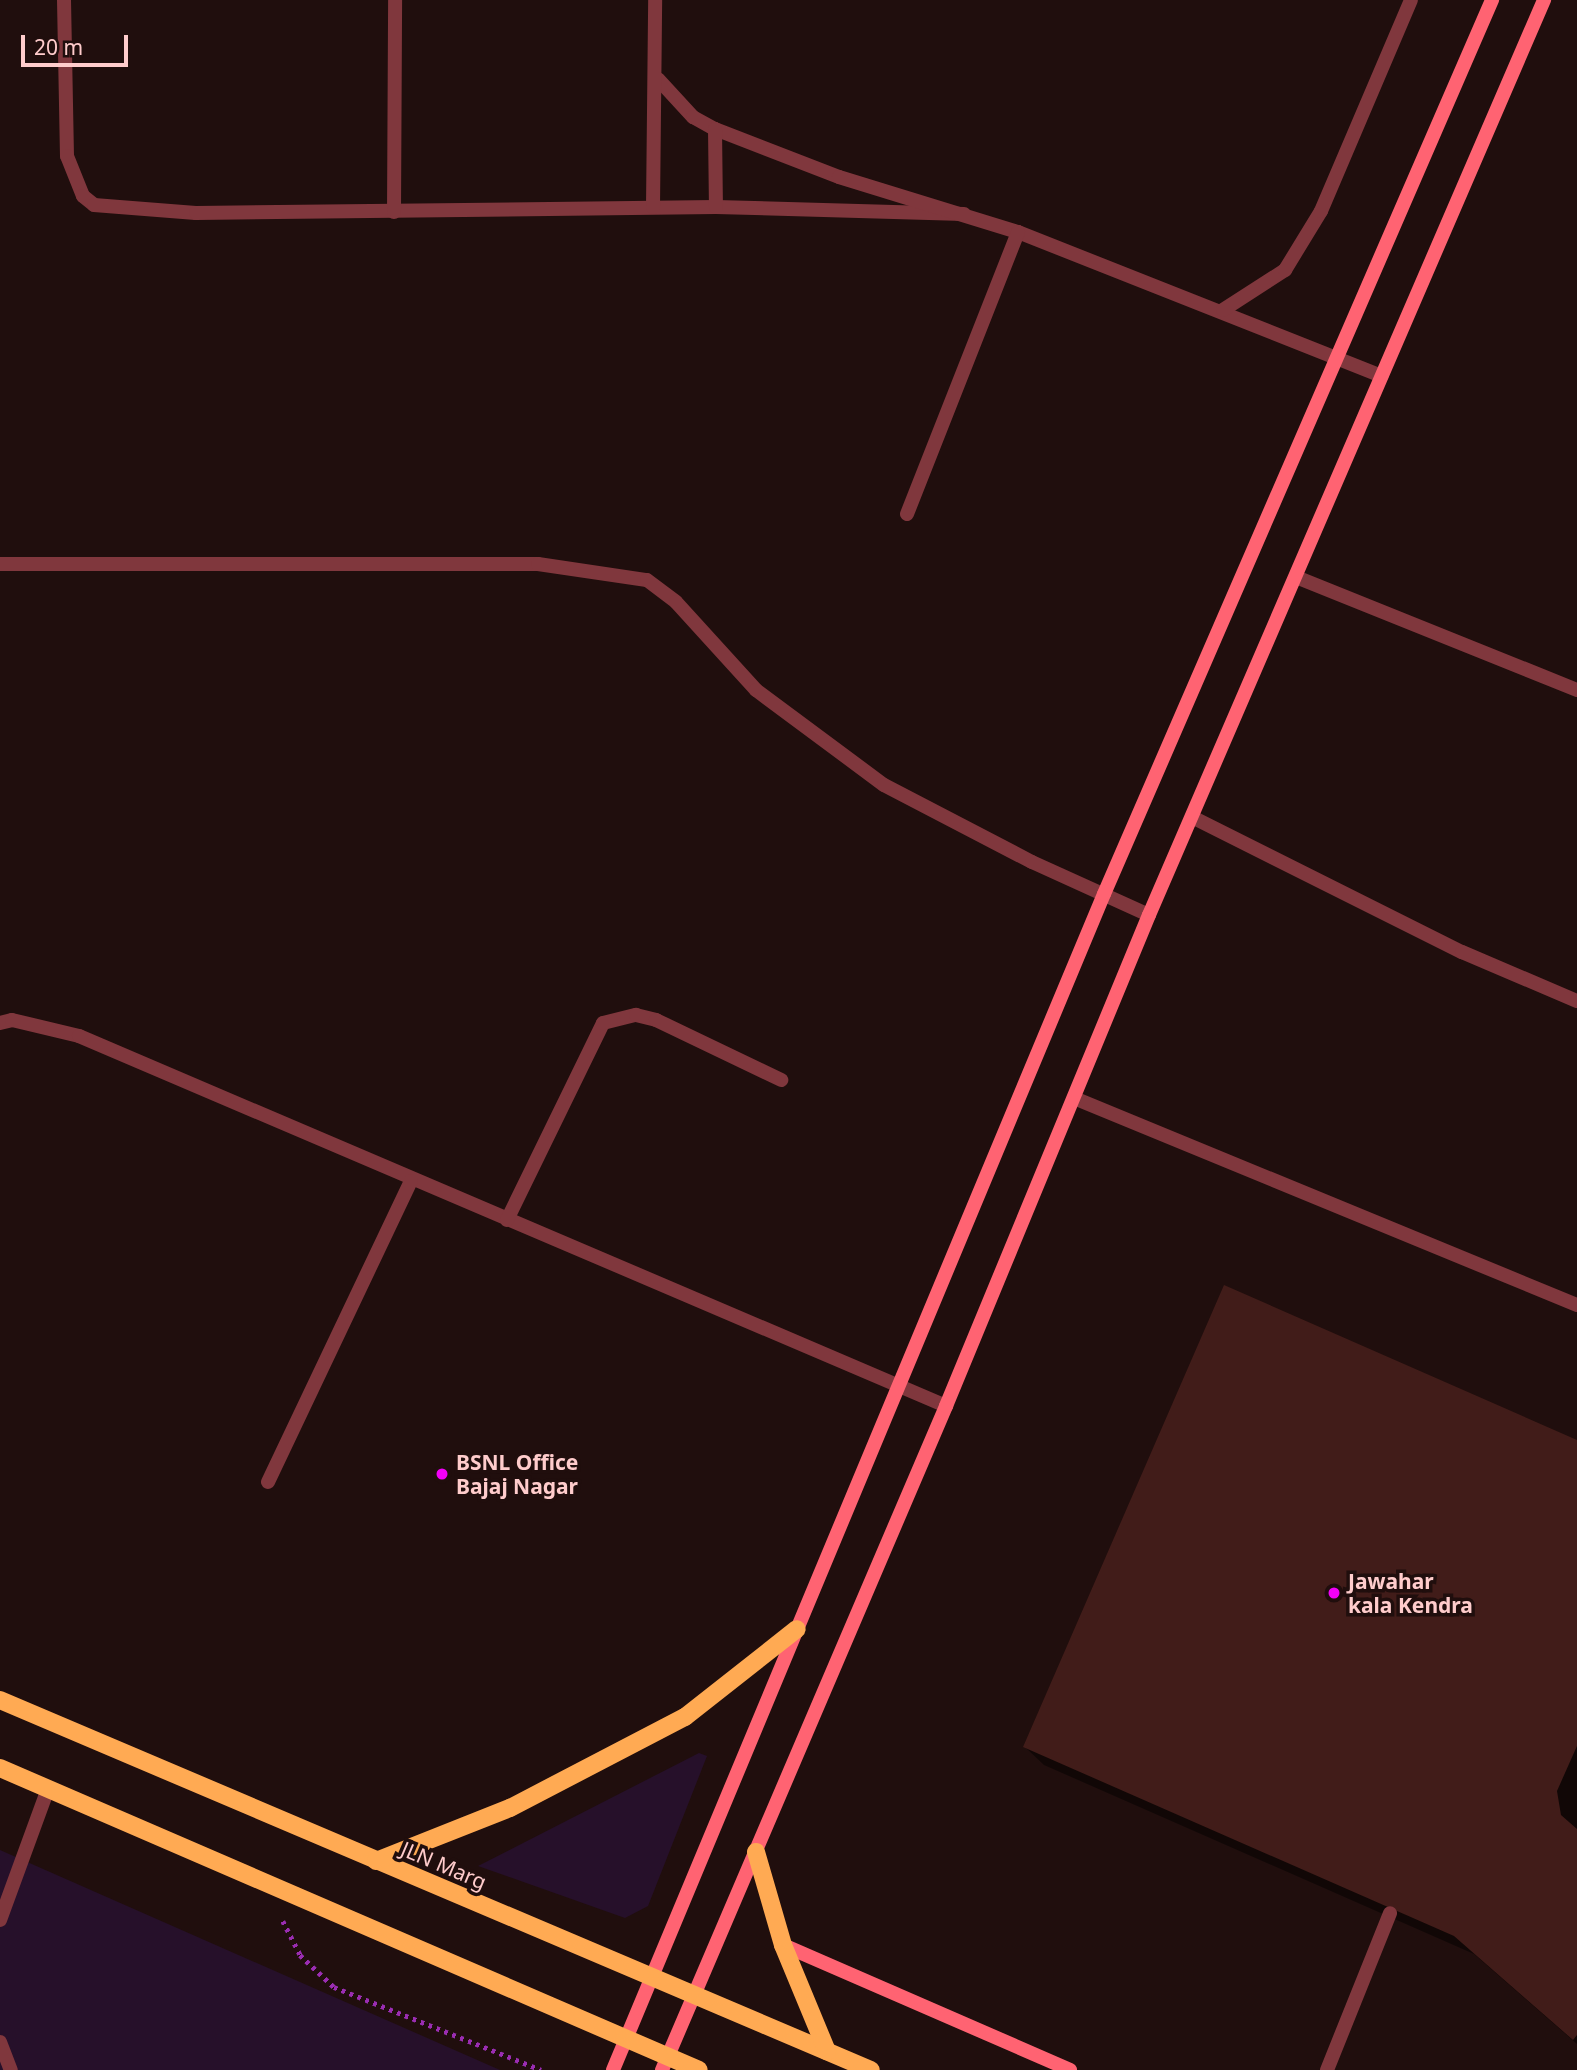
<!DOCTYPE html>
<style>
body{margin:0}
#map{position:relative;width:1577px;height:2070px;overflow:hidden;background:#200e0d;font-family:"Noto Sans",sans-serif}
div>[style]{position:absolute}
.green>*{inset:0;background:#26102a}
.shadow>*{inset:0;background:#0007}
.building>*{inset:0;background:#411c19}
.path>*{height:4.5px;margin-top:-2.25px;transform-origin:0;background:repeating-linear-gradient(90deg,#9a2db2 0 3.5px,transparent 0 8.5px)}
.lane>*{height:14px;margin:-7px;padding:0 7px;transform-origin:7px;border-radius:7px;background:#80373d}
.street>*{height:14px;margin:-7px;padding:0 7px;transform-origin:7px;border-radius:7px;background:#80373d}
.secondary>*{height:14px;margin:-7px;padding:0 7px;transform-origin:7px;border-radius:7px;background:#ff6372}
.primary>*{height:18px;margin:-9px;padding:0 9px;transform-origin:9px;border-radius:9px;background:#ffaa53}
.dots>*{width:19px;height:19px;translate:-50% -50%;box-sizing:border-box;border:4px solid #200e0d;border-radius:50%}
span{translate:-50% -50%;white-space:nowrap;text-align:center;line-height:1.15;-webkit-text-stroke:7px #200e0d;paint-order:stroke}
.poi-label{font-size:21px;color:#fcc;font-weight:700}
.left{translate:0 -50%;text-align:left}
.street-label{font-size:21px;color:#fcc}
.scale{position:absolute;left:21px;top:35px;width:107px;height:32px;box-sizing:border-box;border:4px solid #fcc;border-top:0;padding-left:9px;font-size:21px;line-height:24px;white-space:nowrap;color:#fcc;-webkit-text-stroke:5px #200e0d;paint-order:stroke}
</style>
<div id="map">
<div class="green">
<i style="clip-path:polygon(699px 1753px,707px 1756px,648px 1906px,625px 1918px,478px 1866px)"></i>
<i style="clip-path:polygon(0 1850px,500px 2070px,0 2070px)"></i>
</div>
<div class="shadow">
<i style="clip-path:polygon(1577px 1442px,1577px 2044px,1474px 1954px,1044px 1765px,1025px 1747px)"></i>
</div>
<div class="building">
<i style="clip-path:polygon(1224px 1285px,1577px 1440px,1577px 1746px,1557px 1791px,1561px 1815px,1577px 1829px,1577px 2035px,1573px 2040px,1454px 1936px,1023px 1747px)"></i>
</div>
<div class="path">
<i style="left:283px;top:1921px;width:38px;rotate:63deg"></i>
<i style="left:300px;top:1955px;width:47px;rotate:43.3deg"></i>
<i style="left:334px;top:1987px;width:223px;rotate:21.8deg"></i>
</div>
<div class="lane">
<i style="left:0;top:1920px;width:140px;rotate:-69.9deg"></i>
<i style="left:0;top:2042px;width:30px;rotate:69deg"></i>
<i style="left:1327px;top:2070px;width:169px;rotate:-68.1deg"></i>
</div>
<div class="street">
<i style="left:64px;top:0;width:156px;rotate:88.9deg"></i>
<i style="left:67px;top:156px;width:43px;rotate:68.2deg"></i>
<i style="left:83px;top:196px;width:14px;rotate:39deg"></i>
<i style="left:94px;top:205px;width:102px;rotate:4.5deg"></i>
<i style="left:196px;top:213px;width:520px;rotate:-0.66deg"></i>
<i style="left:716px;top:207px;width:248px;rotate:1.6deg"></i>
<i style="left:658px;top:79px;width:52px;rotate:47.4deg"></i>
<i style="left:693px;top:117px;width:25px;rotate:29deg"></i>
<i style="left:715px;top:129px;width:133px;rotate:21.2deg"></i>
<i style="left:839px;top:177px;width:187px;rotate:17.1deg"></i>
<i style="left:1018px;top:232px;width:391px;rotate:21.6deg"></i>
<i style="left:715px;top:129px;width:78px;rotate:89.3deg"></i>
<i style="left:653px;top:207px;width:207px;rotate:-89.4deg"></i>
<i style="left:394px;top:212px;width:212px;rotate:-89.7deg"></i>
<i style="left:1223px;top:310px;width:74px;rotate:-32.8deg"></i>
<i style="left:1285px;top:270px;width:69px;rotate:-58.6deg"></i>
<i style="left:1321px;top:211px;width:229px;rotate:-66.9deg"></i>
<i style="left:907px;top:514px;width:303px;rotate:-68.5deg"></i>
<i style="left:0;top:564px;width:538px"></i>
<i style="left:538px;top:564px;width:110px;rotate:8.4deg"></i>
<i style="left:647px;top:580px;width:36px;rotate:37deg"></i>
<i style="left:676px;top:602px;width:119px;rotate:47.7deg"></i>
<i style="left:756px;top:690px;width:159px;rotate:36.6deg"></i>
<i style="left:884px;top:785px;width:167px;rotate:27.5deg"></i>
<i style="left:1032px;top:862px;width:128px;rotate:24.4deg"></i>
<i style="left:1296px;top:577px;width:303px;rotate:21.9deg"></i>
<i style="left:1192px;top:817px;width:302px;rotate:26.6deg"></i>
<i style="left:1462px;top:952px;width:125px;rotate:23.1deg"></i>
<i style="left:0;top:1023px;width:12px;rotate:-14deg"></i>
<i style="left:12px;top:1020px;width:69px;rotate:13.4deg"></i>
<i style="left:79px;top:1036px;width:943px;rotate:23.11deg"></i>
<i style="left:1074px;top:1098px;width:544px;rotate:22.37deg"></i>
<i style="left:507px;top:1220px;width:219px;rotate:-64deg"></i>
<i style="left:603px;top:1023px;width:34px;rotate:-14deg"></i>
<i style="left:636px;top:1015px;width:21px;rotate:14deg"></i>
<i style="left:656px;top:1020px;width:139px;rotate:25.6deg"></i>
<i style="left:268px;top:1482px;width:333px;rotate:-64.6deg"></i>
</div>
<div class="secondary">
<i style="left:783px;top:1945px;width:313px;rotate:23.5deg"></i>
<i style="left:613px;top:2070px;width:1274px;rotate:-67.34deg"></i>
<i style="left:1104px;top:894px;width:975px;rotate:-66.54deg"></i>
<i style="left:662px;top:2070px;width:722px;rotate:-66.84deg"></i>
<i style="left:946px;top:1406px;width:531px;rotate:-67.54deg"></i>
<i style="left:1149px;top:915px;width:997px;rotate:-66.65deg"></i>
</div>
<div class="primary">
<i style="left:0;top:1700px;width:946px;rotate:23.02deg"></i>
<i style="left:0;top:1768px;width:761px;rotate:23.37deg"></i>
<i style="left:756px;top:1852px;width:97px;rotate:73.8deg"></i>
<i style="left:783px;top:1945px;width:115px;rotate:67.5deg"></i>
<i style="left:376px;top:1861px;width:144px;rotate:-21.6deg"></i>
<i style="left:510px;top:1808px;width:197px;rotate:-27.5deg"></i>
<i style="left:685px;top:1717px;width:142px;rotate:-38.2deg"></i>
</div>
<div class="dots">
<i style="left:442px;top:1474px;background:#f200f7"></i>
<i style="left:1334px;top:1593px;background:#f200f7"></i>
</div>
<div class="poi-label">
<span class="left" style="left:456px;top:1474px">BSNL Office<br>Bajaj Nagar</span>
<span class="left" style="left:1348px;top:1593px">Jawahar<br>kala Kendra</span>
</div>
<div class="street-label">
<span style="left:444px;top:1865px;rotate:23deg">JLN Marg</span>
</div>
<div class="scale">20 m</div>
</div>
